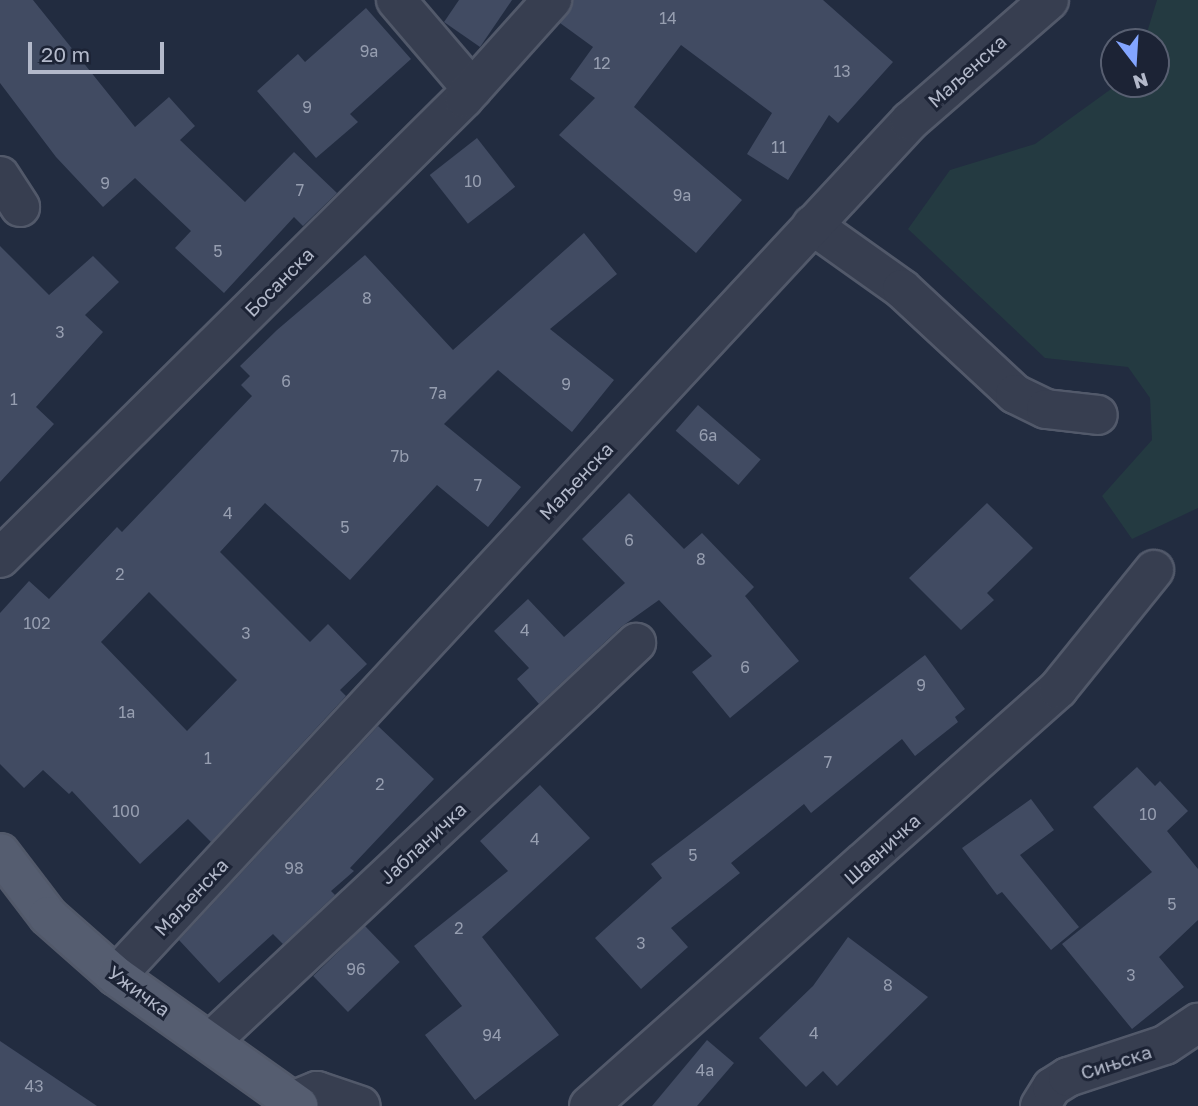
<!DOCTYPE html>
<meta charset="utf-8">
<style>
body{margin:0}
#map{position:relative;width:1198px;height:1106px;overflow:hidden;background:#222c40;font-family:"Golos Text",sans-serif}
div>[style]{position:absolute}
.green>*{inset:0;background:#243a41}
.building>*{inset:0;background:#414b62;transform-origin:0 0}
.roads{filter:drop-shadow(2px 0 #52596a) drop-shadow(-2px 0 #52596a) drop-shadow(0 2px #52596a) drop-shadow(0 -2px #52596a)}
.minor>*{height:38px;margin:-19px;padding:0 19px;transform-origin:19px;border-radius:19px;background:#373e50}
.major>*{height:38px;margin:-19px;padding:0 19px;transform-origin:19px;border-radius:19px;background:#555d70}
span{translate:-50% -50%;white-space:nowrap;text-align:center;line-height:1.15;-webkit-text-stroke:6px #1c2335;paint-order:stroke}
.number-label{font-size:16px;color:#969eb0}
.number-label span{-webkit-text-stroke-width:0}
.street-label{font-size:19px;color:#b3b9ca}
.north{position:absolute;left:1100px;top:28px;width:70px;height:70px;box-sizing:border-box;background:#1c2335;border:2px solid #585f71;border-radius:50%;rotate:163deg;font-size:19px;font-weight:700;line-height:28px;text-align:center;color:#b3b9ca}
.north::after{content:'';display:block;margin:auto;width:24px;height:32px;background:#83a5ff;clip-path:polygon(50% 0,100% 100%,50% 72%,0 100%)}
.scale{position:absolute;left:28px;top:42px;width:136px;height:32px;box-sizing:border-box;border:4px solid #b3b9ca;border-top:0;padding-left:9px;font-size:21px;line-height:24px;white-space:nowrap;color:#b3b9ca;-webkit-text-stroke:5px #1c2335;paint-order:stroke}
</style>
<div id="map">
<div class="green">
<i style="clip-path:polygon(1157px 0,1198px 0,1198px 508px,1132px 539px,1102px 496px,1152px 440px,1150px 398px,1128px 367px,1045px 358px,908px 229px,950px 170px,1035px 144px,1118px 84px,1156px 84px,1156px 42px,1144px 42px)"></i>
</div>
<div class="building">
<i style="clip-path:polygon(0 0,33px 0,135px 127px,169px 97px,195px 126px,180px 140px,245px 202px,294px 152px,337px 193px,303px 226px,294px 217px,224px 293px,175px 248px,191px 231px,135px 178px,103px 207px,56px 157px,0 83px)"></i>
<i style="clip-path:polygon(459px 0,512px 0,480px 47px,444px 22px)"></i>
<i style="clip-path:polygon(573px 0,823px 0,893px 62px,838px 123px,829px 115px,788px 180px,747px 154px,772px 113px,681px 45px,634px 107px,742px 200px,696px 253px,559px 135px,595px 98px,570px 79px,593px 47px,560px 23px)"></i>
<i style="clip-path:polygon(366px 8px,411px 59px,350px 114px,358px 122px,316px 158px,257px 91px,298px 54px,305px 62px)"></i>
<i style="left:477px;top:138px;width:62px;height:60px;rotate:52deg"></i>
<i style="clip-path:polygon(evenodd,584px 233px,617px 274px,550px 329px,614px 380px,572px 432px,498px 370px,444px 424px,521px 487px,488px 527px,437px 485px,350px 580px,265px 503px,220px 552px,310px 642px,328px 624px,367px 664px,340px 690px,346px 696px,211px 842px,188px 819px,140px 864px,72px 791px,69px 794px,43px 770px,24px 788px,0 764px,0 613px,29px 581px,49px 599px,117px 527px,122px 532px,252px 396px,241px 385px,250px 376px,240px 366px,277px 330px,365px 255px,453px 350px,584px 233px,149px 592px,237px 680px,187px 731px,101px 642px,149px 592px)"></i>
<i style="clip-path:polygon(0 246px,49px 295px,93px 256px,119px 282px,85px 315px,103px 332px,36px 407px,54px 424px,0 482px)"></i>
<i style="left:698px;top:405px;width:83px;height:34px;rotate:41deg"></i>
<i style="clip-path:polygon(629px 493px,684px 549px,702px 533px,754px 587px,745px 596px,799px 661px,730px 718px,692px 672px,712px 656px,659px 600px,621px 627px,539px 704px,517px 679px,529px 668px,494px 631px,528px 599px,564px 637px,625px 583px,582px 539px)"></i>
<i style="clip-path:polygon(987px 503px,1033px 548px,987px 593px,994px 600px,961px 630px,909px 578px)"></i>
<i style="clip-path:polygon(925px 655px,965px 709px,955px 717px,958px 722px,915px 756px,902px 739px,811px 813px,804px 804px,731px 863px,740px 873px,671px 928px,688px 947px,641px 989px,595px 938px,662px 878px,651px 864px)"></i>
<i style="clip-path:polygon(378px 726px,434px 779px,350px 868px,354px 871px,331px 891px,335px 895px,283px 944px,273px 934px,219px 983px,179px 940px)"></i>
<i style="clip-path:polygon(1137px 767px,1155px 786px,1160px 781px,1188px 811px,1167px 831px,1198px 869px,1198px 920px,1159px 957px,1184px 987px,1132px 1029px,1062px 944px,1152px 872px,1093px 807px)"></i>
<i style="clip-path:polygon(540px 785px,590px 838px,482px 937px,559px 1035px,475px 1100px,425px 1035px,462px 1006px,414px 946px,508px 871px,480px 841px)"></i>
<i style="clip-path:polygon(1031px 799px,1054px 830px,1020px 855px,1079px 927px,1051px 950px,1002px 892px,997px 895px,962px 848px)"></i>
<i style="left:365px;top:926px;width:50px;height:72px;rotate:46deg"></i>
<i style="clip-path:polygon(848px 937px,928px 997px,837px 1086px,823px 1071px,806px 1087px,759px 1038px,813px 986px)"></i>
<i style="clip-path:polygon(707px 1040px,734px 1063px,697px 1106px,652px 1106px)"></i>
<i style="clip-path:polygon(0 1041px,97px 1106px,0 1106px)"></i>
</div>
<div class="roads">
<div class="minor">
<i style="left:396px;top:0;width:117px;rotate:49.5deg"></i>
<i style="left:0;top:176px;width:37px;rotate:57deg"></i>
<i style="left:812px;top:225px;width:110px;rotate:35.4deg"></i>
<i style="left:902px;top:289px;width:154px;rotate:42.9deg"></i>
<i style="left:1015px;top:394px;width:34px;rotate:26deg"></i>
<i style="left:1046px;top:409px;width:52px;rotate:6.6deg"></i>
<i style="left:0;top:558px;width:653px;rotate:-44.75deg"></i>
<i style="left:464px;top:98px;width:132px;rotate:-48.1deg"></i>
<i style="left:116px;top:976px;width:1167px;rotate:-47.12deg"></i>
<i style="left:910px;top:121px;width:184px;rotate:-41deg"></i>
<i style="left:210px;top:1042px;width:584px;rotate:-43.13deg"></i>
<i style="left:292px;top:1101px;width:27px;rotate:-22deg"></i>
<i style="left:317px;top:1091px;width:46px;rotate:18.8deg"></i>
<i style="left:589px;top:1106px;width:628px;rotate:-41.64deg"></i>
<i style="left:1058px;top:689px;width:153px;rotate:-51.1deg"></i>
<i style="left:1040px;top:1106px;width:22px;rotate:-58deg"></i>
<i style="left:1052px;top:1087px;width:19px;rotate:-32deg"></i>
<i style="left:1068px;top:1077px;width:102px;rotate:-18.3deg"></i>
<i style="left:1165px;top:1045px;width:40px;rotate:-34deg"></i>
</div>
<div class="major">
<i style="left:0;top:853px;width:79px;rotate:52.7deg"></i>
<i style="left:48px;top:916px;width:91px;rotate:41.4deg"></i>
<i style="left:116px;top:976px;width:224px;rotate:35.4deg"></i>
</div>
</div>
<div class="number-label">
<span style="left:668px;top:18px">14</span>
<span style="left:369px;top:51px">9a</span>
<span style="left:602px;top:63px">12</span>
<span style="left:842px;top:71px">13</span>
<span style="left:307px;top:107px">9</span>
<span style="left:779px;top:147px">11</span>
<span style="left:473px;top:181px">10</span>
<span style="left:105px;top:183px">9</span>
<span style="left:300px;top:190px">7</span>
<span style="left:682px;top:195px">9a</span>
<span style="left:218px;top:251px">5</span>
<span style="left:367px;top:298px">8</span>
<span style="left:60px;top:332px">3</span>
<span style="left:286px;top:381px">6</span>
<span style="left:566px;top:384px">9</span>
<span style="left:438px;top:393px">7a</span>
<span style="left:14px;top:399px">1</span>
<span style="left:708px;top:435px">6a</span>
<span style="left:400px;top:456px">7b</span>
<span style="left:478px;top:485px">7</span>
<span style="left:228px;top:513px">4</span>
<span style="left:345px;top:527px">5</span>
<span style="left:629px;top:540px">6</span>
<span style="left:701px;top:559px">8</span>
<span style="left:120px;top:574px">2</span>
<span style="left:37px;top:623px">102</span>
<span style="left:525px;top:630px">4</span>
<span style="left:246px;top:633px">3</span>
<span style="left:745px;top:667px">6</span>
<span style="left:921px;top:685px">9</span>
<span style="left:127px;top:712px">1a</span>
<span style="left:208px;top:758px">1</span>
<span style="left:828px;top:762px">7</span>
<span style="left:380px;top:784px">2</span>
<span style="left:126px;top:811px">100</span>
<span style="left:1148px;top:814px">10</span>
<span style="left:535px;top:839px">4</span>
<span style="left:693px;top:855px">5</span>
<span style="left:294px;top:868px">98</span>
<span style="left:1172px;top:904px">5</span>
<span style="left:459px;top:928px">2</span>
<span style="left:641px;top:943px">3</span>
<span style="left:356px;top:969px">96</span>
<span style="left:1131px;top:975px">3</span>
<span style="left:888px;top:985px">8</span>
<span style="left:814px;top:1033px">4</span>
<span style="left:492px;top:1035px">94</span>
<span style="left:705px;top:1070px">4a</span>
<span style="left:34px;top:1086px">43</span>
</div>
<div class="street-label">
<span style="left:967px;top:71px;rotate:-42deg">Маљенска</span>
<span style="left:279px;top:282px;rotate:-45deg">Босанска</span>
<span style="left:576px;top:481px;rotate:-47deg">Маљенска</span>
<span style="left:423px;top:843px;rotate:-43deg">Јабланичка</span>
<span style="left:882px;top:849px;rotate:-42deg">Шавничка</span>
<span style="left:191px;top:897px;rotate:-47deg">Маљенска</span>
<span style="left:139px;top:991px;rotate:36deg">Ужичка</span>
<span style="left:1116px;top:1062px;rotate:-18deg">Сињска</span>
</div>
<div class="north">N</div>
<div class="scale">20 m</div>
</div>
